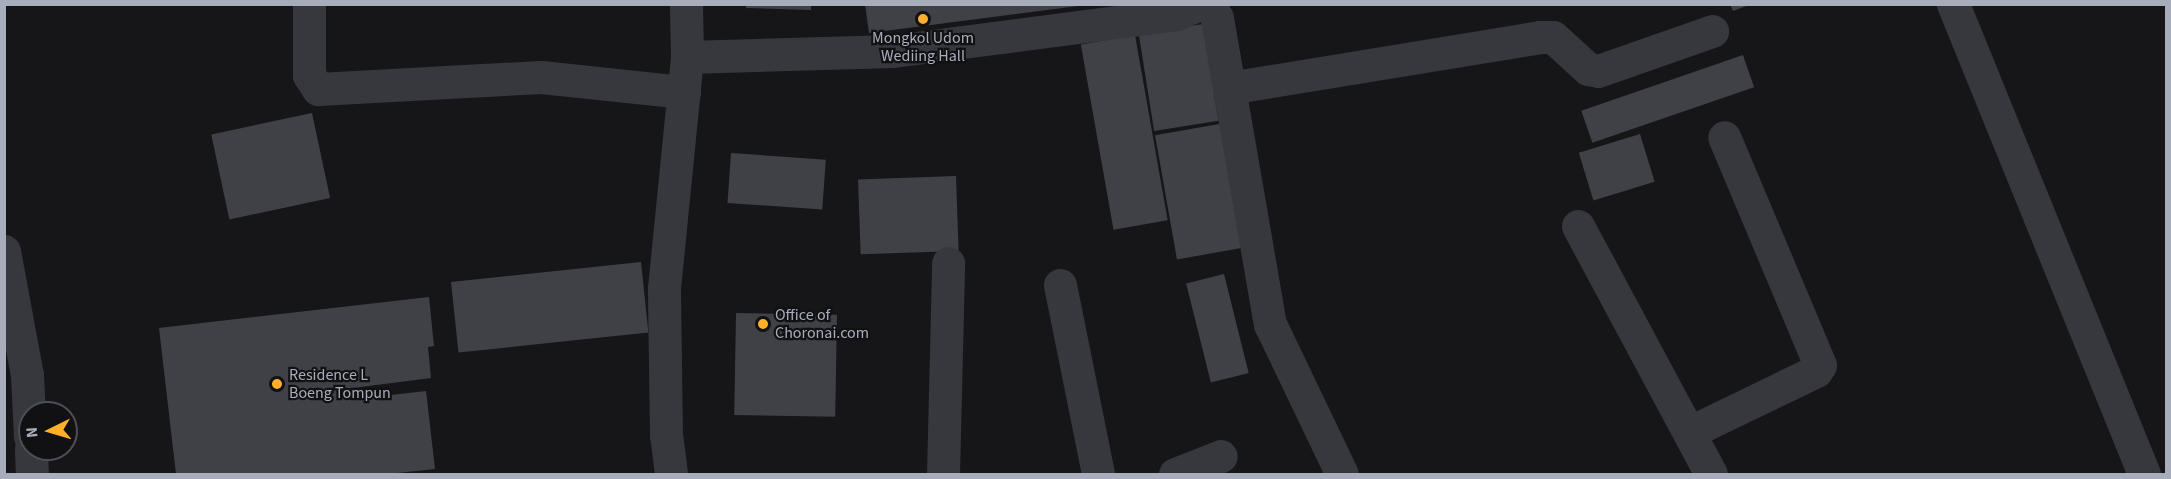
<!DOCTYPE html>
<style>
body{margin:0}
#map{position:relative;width:2171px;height:479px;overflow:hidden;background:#161619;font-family:"Source Sans 3",sans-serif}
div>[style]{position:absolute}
.building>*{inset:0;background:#404146;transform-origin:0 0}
.minor>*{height:33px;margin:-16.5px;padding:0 16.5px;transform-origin:16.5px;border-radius:16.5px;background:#37383e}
.dots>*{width:16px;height:16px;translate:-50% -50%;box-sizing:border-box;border:3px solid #111114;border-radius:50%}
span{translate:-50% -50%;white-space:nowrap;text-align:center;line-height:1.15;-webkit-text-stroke:4.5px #111114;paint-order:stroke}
.poi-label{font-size:16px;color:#a7adba}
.left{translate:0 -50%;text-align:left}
.frame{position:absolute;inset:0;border:6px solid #a7adba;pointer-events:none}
.north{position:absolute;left:18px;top:401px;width:60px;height:60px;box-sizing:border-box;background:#111114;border:2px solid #4d4f56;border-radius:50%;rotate:265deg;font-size:16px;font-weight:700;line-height:24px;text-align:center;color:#a7adba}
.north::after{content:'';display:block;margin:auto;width:21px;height:27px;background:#ffaf28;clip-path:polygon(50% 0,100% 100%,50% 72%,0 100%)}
</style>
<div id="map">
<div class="building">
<i style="clip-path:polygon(746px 4px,811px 4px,811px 10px,746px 8px)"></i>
<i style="clip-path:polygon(865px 4px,1078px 4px,1078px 6px,869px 33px)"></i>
<i style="clip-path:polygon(1730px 4px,1749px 4px,1749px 5px,1733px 11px)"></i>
<i style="left:1203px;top:24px;width:98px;height:65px;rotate:81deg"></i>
<i style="left:1135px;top:35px;width:188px;height:55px;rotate:80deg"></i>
<i style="left:1743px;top:55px;width:34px;height:171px;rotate:71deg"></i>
<i style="left:312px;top:113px;width:87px;height:103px;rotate:78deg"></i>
<i style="left:1225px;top:123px;width:126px;height:71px;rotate:80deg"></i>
<i style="left:1640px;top:134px;width:50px;height:64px;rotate:73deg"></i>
<i style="left:731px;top:153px;width:95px;height:50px;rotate:4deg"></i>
<i style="left:956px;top:176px;width:75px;height:98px;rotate:88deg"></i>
<i style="left:641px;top:262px;width:71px;height:191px;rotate:84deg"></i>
<i style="left:1224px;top:274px;width:102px;height:39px;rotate:76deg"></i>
<i style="clip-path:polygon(429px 297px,434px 346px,428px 347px,431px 378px,345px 389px,347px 400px,426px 391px,435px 469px,388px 474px,176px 474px,159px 328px)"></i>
<i style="left:736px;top:313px;width:101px;height:102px;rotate:1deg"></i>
</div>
<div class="minor">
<i style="left:309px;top:4px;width:71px;rotate:90deg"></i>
<i style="left:309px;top:75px;width:17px;rotate:57deg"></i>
<i style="left:318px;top:89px;width:223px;rotate:-3.1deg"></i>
<i style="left:541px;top:77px;width:144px;rotate:6deg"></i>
<i style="left:1209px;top:4px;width:16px;rotate:60deg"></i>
<i style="left:1217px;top:18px;width:311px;rotate:80.2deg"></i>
<i style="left:1270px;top:324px;width:166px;rotate:64.4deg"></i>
<i style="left:1953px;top:4px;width:507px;rotate:67.88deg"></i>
<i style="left:687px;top:57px;width:206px;rotate:-1.7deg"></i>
<i style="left:893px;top:51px;width:286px;rotate:-7.4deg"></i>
<i style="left:1177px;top:14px;width:24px;rotate:-24deg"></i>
<i style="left:1229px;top:88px;width:315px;rotate:-9.3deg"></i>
<i style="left:1540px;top:37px;width:13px"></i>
<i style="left:1553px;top:37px;width:47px;rotate:42.4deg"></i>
<i style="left:1588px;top:69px;width:10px;rotate:11deg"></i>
<i style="left:1598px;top:71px;width:121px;rotate:-19.3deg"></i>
<i style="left:1578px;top:226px;width:281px;rotate:61.8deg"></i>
<i style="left:4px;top:251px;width:126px;rotate:79.5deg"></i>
<i style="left:27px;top:375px;width:62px;rotate:87.2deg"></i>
<i style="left:1060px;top:285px;width:193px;rotate:78.6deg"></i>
<i style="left:1690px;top:432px;width:140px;rotate:-25.8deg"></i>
<i style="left:1816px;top:371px;width:7px;rotate:-56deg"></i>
<i style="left:1820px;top:365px;width:247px;rotate:-112.8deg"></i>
<i style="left:31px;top:449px;width:25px;rotate:88deg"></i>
<i style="left:671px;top:474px;width:38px;rotate:-97deg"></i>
<i style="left:666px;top:436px;width:148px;rotate:-90.8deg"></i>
<i style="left:664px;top:288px;width:232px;rotate:-84.3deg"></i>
<i style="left:687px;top:57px;width:53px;rotate:-91.1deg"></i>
<i style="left:943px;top:474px;width:211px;rotate:-88.6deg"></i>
<i style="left:1175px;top:474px;width:49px;rotate:-21.4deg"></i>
</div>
<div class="dots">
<i style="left:923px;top:19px;background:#ffaf28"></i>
<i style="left:763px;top:324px;background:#ffaf28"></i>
<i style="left:277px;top:384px;background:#ffaf28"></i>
</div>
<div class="poi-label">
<span style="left:923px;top:47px">Mongkol Udom<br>Wediing Hall</span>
<span class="left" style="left:775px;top:324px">Office of<br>Choronai.com</span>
<span class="left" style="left:289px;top:384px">Residence L<br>Boeng Tompun</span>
</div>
<div class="frame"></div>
<div class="north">N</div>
</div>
